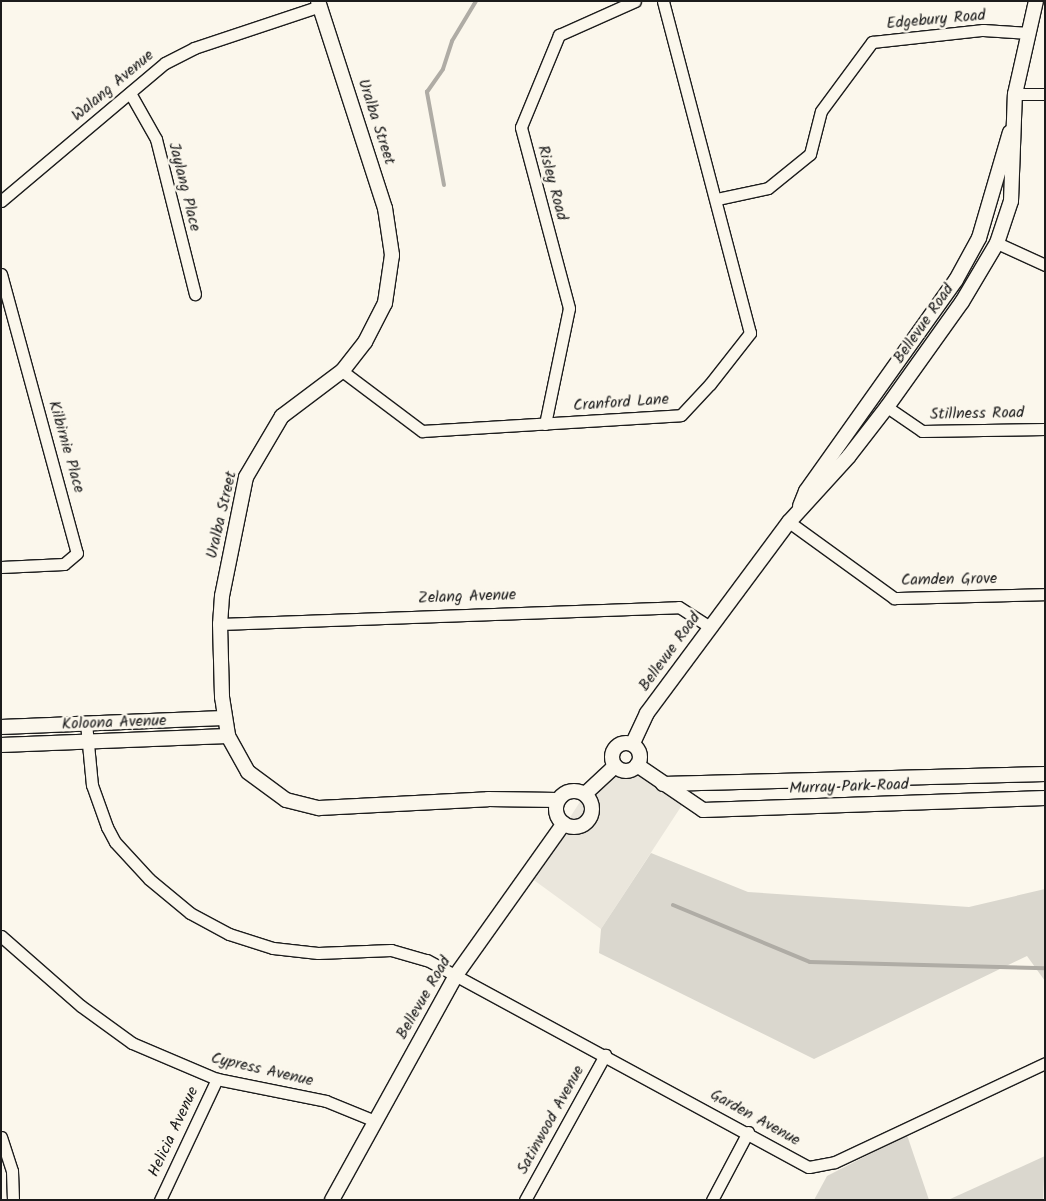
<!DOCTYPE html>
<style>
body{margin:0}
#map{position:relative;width:1046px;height:1201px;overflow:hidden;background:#fbf7ec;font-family:Kalam,sans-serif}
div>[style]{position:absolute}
.built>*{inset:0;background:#eae6dc}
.green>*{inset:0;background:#dad7ce}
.stream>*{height:4px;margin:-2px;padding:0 2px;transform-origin:2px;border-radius:2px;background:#afaca5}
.roads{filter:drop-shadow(1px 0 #1c1c1c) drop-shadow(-1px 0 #1c1c1c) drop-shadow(0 1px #1c1c1c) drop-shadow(0 -1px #1c1c1c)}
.minor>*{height:11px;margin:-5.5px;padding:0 5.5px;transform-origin:5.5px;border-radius:5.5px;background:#fbf7ec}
.tertiary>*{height:14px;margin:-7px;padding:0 7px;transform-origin:7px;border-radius:7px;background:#fbf7ec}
.tertiary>.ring{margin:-7px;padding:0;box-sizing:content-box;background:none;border:14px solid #fbf7ec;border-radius:50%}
span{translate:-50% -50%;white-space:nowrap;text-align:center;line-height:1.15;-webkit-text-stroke:5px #fbf7ec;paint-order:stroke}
.street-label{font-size:16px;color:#1c1c1c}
.frame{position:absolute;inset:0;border:2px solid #1c1c1c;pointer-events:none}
</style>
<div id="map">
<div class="built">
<i style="clip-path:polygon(617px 768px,626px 771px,634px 768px,686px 799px,601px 929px,531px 878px,585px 794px)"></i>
</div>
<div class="green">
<i style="clip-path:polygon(651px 853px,748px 892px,969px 907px,1045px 889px,1045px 981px,1027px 956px,814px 1059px,599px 953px,601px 929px)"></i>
<i style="clip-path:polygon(907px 1135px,929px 1200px,814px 1200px,827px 1176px)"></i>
<i style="clip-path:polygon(1045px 1156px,1043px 1200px,948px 1200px)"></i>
</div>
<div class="stream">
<i style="left:444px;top:185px;width:95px;rotate:-100.4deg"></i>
<i style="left:427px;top:92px;width:28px;rotate:-55deg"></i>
<i style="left:443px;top:69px;width:29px;rotate:-72deg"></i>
<i style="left:452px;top:41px;width:47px;rotate:-59deg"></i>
<i style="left:673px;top:905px;width:148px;rotate:22.6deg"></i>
<i style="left:810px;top:962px;width:235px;rotate:1.5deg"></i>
</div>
<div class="roads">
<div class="minor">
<i style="left:130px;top:93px;width:53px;rotate:60.5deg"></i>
<i style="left:156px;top:139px;width:160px;rotate:75.9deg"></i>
<i style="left:1015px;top:94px;width:30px"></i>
<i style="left:717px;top:199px;width:52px;rotate:-12.2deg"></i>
<i style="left:768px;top:188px;width:54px;rotate:-39deg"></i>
<i style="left:810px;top:154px;width:44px;rotate:-75.7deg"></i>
<i style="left:821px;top:111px;width:86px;rotate:-53.5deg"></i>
<i style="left:872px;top:42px;width:112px;rotate:-6.2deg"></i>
<i style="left:983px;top:30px;width:46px;rotate:3.7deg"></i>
<i style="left:1px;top:201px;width:214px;rotate:-40.1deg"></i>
<i style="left:165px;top:63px;width:33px;rotate:-27deg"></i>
<i style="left:194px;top:48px;width:133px;rotate:-18.4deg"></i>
<i style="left:997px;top:243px;width:53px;rotate:24.6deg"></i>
<i style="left:1px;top:274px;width:289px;rotate:74.8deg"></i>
<i style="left:77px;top:553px;width:17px;rotate:140deg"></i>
<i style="left:64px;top:564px;width:63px;rotate:177.3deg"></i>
<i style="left:342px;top:371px;width:100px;rotate:36.9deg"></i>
<i style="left:422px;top:431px;width:259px;rotate:-3.5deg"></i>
<i style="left:681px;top:415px;width:42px;rotate:-46.9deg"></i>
<i style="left:710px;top:384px;width:65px;rotate:-51.9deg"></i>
<i style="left:750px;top:333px;width:343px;rotate:-104.7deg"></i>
<i style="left:887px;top:407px;width:42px;rotate:34.4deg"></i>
<i style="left:922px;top:431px;width:123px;rotate:-0.9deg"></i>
<i style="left:545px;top:424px;width:118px;rotate:-78.3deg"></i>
<i style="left:569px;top:308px;width:187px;rotate:-104.9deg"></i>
<i style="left:521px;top:127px;width:100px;rotate:-67.6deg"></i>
<i style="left:559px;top:35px;width:83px;rotate:-24.1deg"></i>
<i style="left:789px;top:522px;width:130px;rotate:35.9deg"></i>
<i style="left:894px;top:598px;width:151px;rotate:-1.5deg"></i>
<i style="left:220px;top:624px;width:459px;rotate:-2.1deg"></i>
<i style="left:679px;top:607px;width:37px;rotate:33deg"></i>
<i style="left:86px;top:723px;width:62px;rotate:84.5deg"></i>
<i style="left:92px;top:785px;width:45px;rotate:70.3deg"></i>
<i style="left:107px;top:827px;width:17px;rotate:62deg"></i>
<i style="left:115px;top:842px;width:50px;rotate:47.4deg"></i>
<i style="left:149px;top:879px;width:53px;rotate:39.7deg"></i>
<i style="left:190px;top:913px;width:44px;rotate:28.3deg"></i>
<i style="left:229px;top:934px;width:46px;rotate:17.7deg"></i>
<i style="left:273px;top:948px;width:45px;rotate:6.3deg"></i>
<i style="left:318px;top:953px;width:73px;rotate:-2.4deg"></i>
<i style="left:391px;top:950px;width:37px;rotate:16deg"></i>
<i style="left:427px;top:960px;width:434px;rotate:28.5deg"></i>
<i style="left:809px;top:1167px;width:26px;rotate:-11deg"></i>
<i style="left:835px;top:1162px;width:232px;rotate:-25.2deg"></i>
<i style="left:1px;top:936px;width:106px;rotate:41.2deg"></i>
<i style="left:81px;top:1006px;width:63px;rotate:36deg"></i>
<i style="left:132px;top:1043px;width:92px;rotate:23deg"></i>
<i style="left:217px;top:1079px;width:111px;rotate:11.4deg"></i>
<i style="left:326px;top:1101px;width:53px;rotate:22.2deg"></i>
<i style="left:1px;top:1137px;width:36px;rotate:72deg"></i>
<i style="left:12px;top:1171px;width:29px;rotate:88deg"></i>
<i style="left:160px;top:1200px;width:134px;rotate:-64.8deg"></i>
<i style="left:525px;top:1200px;width:166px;rotate:-61.1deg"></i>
<i style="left:712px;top:1200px;width:77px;rotate:-62.1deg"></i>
</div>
<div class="tertiary">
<i style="left:318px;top:1px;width:218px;rotate:72.1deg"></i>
<i style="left:385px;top:208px;width:48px;rotate:81.5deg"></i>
<i style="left:392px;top:255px;width:49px;rotate:98.3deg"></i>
<i style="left:385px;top:303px;width:44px;rotate:117.1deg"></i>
<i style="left:365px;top:342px;width:37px;rotate:128deg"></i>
<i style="left:342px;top:371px;width:75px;rotate:143.1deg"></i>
<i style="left:282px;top:416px;width:71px;rotate:120.5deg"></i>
<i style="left:246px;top:477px;width:121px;rotate:101.4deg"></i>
<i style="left:222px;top:596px;width:28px;rotate:94deg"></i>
<i style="left:220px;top:624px;width:73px;rotate:88.4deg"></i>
<i style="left:222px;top:697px;width:39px;rotate:81deg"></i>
<i style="left:228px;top:736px;width:41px;rotate:60.9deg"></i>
<i style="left:248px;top:772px;width:47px;rotate:36.4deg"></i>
<i style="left:286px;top:800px;width:34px;rotate:14deg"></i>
<i style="left:319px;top:808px;width:169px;rotate:-3deg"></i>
<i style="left:488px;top:799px;width:70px;rotate:0.8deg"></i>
<i style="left:800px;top:506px;width:16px;rotate:-68deg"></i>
<i style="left:806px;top:491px;width:259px;rotate:-54.6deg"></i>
<i style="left:956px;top:280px;width:48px;rotate:-61.3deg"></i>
<i style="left:979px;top:238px;width:110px;rotate:-73.7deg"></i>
<i style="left:1px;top:727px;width:223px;rotate:-2.3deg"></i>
<i class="ring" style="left:612px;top:743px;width:14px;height:14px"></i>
<i style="left:633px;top:743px;width:33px;rotate:-65deg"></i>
<i style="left:647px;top:713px;width:238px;rotate:-53.4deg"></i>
<i style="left:789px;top:522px;width:89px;rotate:-47.7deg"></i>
<i style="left:849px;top:456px;width:62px;rotate:-52.2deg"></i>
<i style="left:887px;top:407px;width:129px;rotate:-54.5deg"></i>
<i style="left:962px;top:302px;width:69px;rotate:-59.3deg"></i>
<i style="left:997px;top:243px;width:44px;rotate:-71.6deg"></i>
<i style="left:1011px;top:201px;width:107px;rotate:-87.9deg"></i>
<i style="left:1015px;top:94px;width:95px;rotate:-77.3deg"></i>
<i style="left:1px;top:745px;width:227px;rotate:-2.3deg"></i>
<i style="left:637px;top:765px;width:80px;rotate:34.3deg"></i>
<i style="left:703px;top:810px;width:342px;rotate:-2deg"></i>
<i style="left:663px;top:784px;width:382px;rotate:-1.5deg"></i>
<i class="ring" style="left:556px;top:791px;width:22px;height:22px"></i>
<i style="left:585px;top:794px;width:41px;rotate:-43deg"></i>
<i style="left:332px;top:1200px;width:257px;rotate:-61.1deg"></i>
<i style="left:456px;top:975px;width:186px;rotate:-54.6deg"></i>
</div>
</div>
<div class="street-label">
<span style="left:936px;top:20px;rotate:-5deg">Edgebury Road</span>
<span style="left:113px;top:86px;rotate:-40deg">Walang Avenue</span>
<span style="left:376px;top:122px;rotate:72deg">Uralba Street</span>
<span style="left:552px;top:183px;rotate:75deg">Risley Road</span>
<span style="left:184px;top:187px;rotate:76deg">Jaylang Place</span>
<span style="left:924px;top:324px;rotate:-55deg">Bellevue Road</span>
<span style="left:621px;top:403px;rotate:-4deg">Cranford Lane</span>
<span style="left:977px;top:414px;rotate:-1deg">Stillness Road</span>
<span style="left:66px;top:447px;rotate:74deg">Kilbirnie Place</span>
<span style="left:222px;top:515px;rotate:-77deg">Uralba Street</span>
<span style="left:949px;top:580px;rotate:-1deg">Camden Grove</span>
<span style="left:467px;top:597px;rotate:-2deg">Zelang Avenue</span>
<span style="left:670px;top:652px;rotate:-54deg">Bellevue Road</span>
<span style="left:114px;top:723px;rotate:-2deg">Koloona Avenue</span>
<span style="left:849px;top:787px;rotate:-2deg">Murray Park Road</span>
<span style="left:424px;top:998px;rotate:-60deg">Bellevue Road</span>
<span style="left:262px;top:1070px;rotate:13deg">Cypress Avenue</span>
<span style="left:755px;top:1118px;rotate:29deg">Garden Avenue</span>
<span style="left:551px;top:1120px;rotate:-61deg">Satinwood Avenue</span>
<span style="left:174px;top:1132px;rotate:-65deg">Helicia Avenue</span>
</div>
<div class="frame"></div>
</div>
